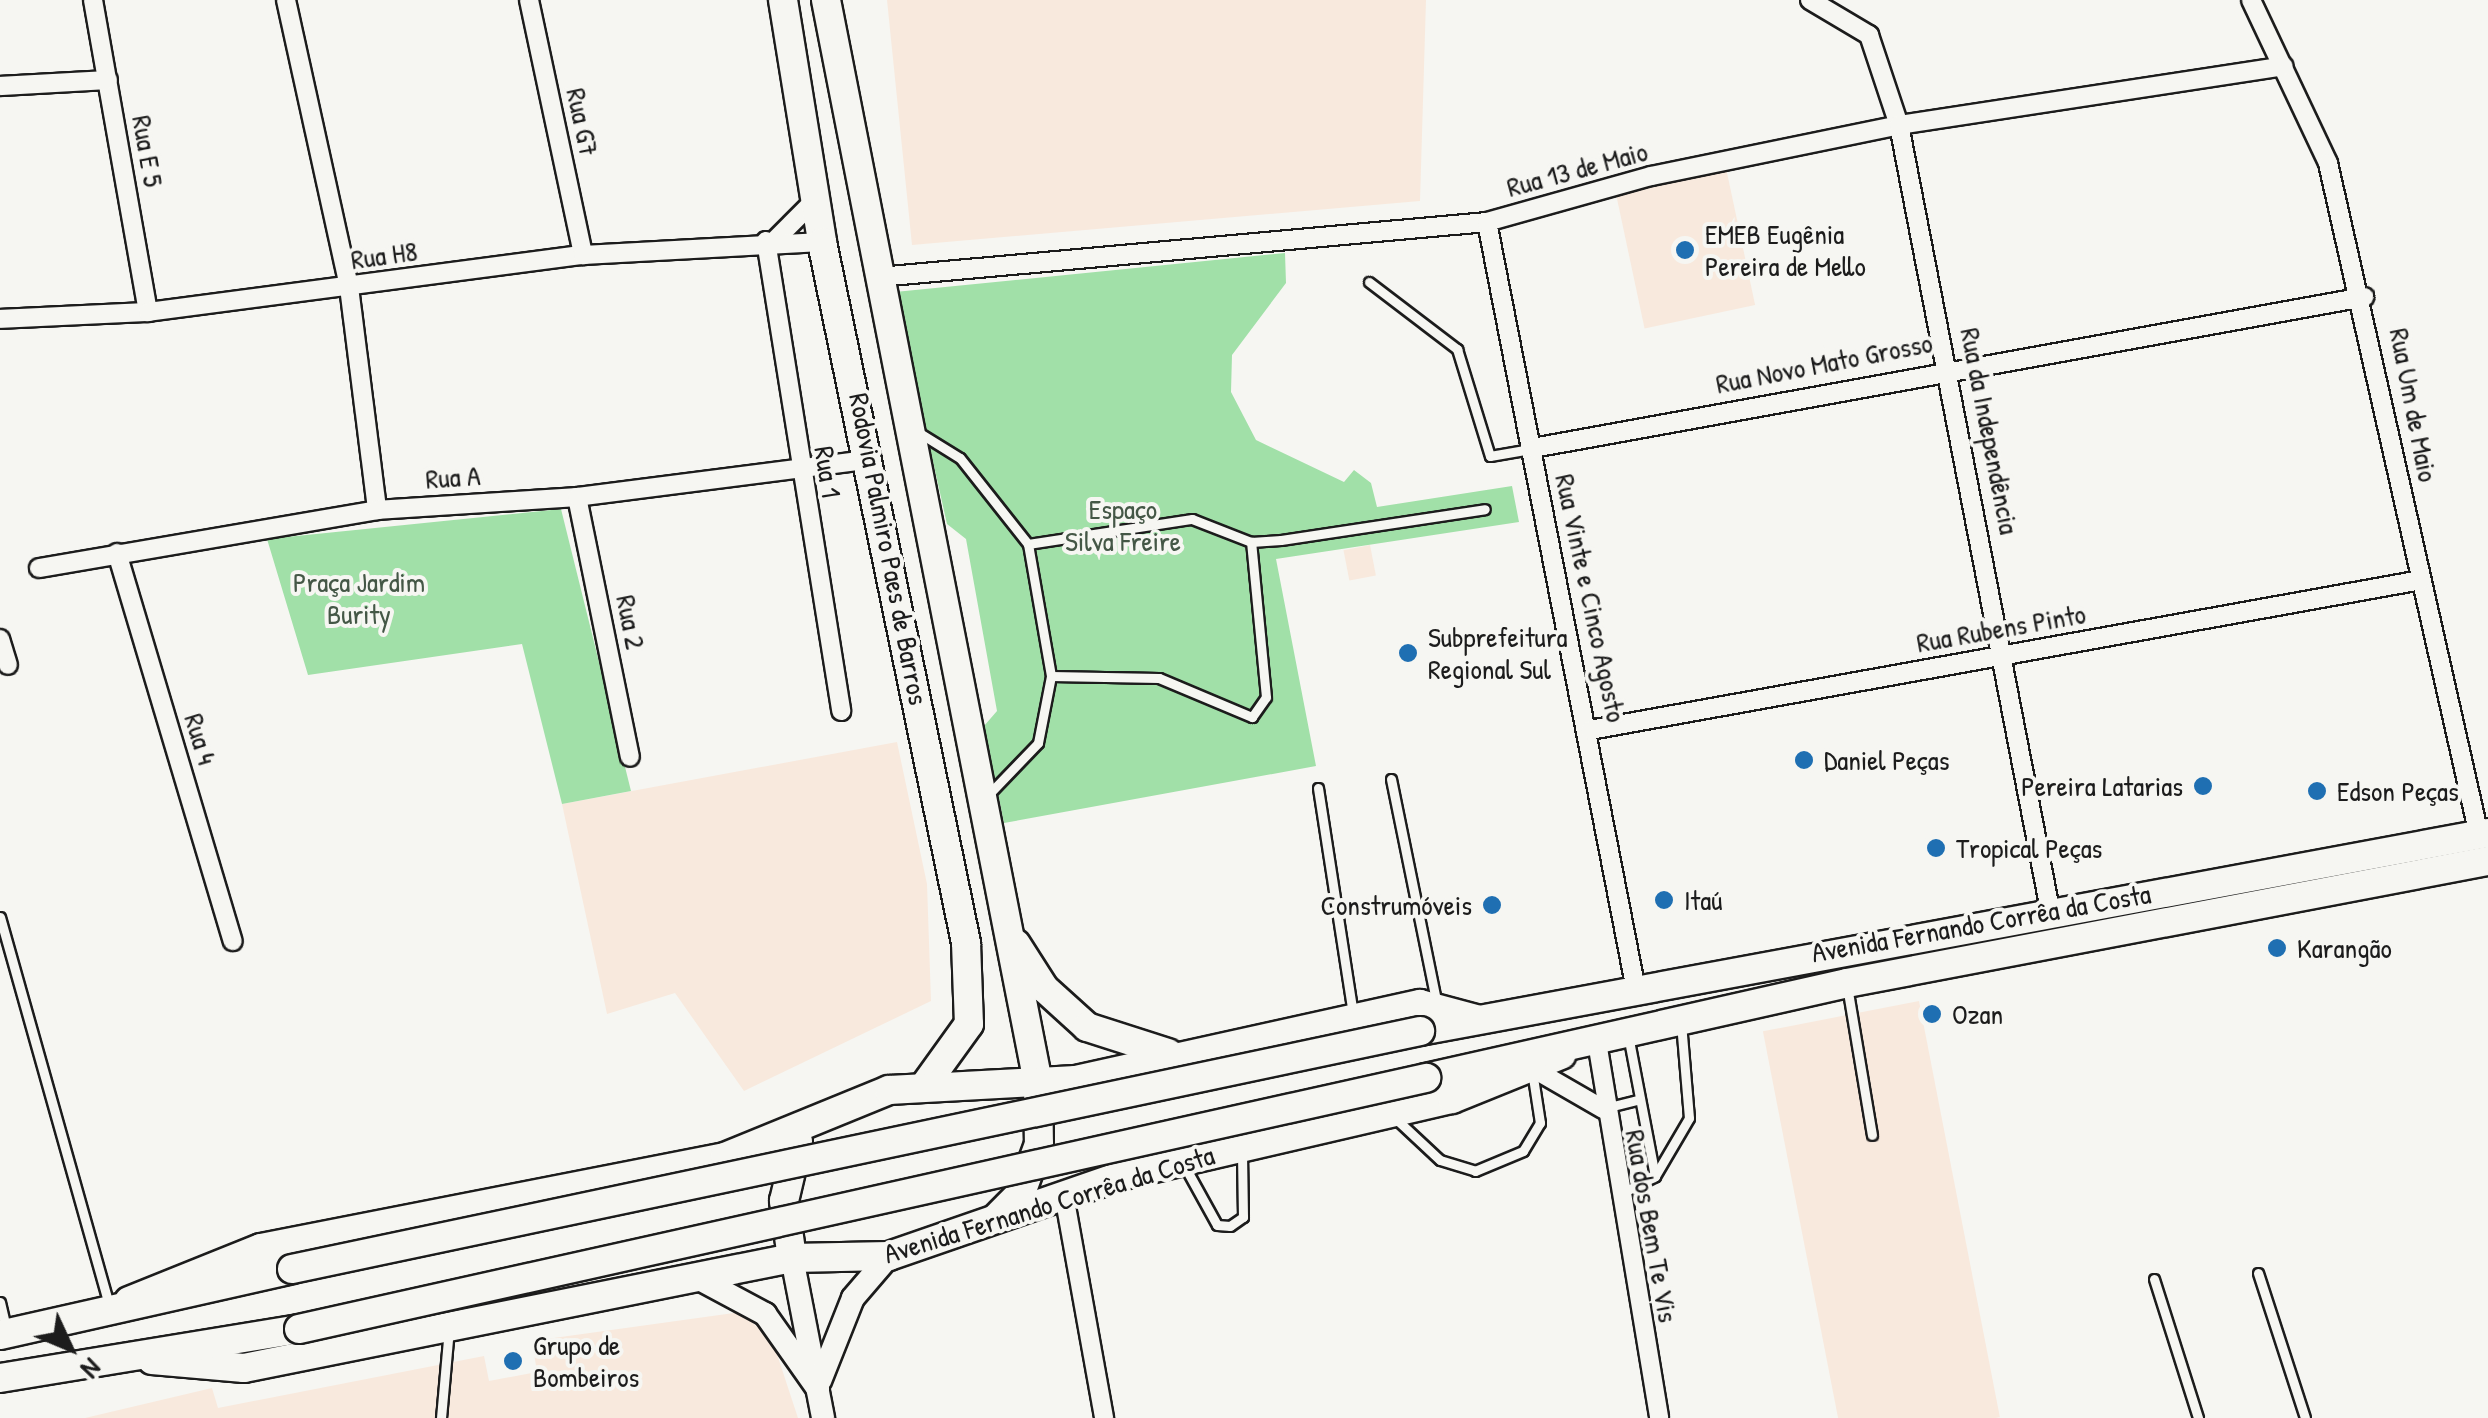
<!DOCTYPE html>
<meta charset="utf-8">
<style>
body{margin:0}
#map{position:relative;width:2488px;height:1418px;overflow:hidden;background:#f6f6f2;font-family:"Patrick Hand",sans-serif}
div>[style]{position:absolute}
.built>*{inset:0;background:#f8e9dd;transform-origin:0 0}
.green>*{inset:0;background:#a1e0a8}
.roads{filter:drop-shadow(2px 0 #1c1c1c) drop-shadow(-2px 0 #1c1c1c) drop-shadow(0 2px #1c1c1c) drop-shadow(0 -2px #1c1c1c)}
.service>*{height:9px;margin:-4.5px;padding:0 4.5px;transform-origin:4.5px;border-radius:4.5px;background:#f6f6f2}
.minor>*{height:18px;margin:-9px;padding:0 9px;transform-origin:9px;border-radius:9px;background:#f6f6f2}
.tertiary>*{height:22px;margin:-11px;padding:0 11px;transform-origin:11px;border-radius:11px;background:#f6f6f2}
.primary>*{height:28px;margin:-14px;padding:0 14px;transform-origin:14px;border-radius:14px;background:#f6f6f2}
.trunk>*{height:28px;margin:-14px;padding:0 14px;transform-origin:14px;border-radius:14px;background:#f6f6f2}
.bridges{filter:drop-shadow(2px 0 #1c1c1c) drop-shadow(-2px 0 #1c1c1c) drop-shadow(0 2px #1c1c1c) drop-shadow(0 -2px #1c1c1c)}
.trunk-bridge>*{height:28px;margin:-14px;padding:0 14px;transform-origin:14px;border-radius:14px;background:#f6f6f2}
.dots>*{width:28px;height:28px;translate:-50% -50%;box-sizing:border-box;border:5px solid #f6f6f2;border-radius:50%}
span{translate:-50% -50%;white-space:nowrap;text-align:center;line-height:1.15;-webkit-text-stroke:8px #f6f6f2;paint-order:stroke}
.street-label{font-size:28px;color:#1c1c1c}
.poi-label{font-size:28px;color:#1c1c1c}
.left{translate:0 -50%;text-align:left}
.right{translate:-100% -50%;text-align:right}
.park-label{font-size:28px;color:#445746}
.north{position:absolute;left:20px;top:1298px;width:100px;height:100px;-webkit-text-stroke:8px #f6f6f2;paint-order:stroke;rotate:134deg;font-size:28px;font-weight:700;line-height:40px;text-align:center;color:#1c1c1c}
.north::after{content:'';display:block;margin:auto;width:35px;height:45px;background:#1c1c1c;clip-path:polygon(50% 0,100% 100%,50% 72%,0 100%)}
</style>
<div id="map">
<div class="built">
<i style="clip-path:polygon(887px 0,1426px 0,1420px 201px,912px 245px)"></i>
<i style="left:1726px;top:168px;width:140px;height:113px;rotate:78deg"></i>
<i style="left:1370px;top:545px;width:31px;height:27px;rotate:79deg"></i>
<i style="clip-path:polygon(897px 742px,927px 884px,931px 1001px,744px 1091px,675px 993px,607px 1014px,562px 804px)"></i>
<i style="left:1919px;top:1001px;width:424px;height:159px;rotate:79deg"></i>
<i style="clip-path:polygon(741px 1312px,773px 1342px,798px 1418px,85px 1418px,212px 1388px,218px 1408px,484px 1356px,489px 1381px,537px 1372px,532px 1341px)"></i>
</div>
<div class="green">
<i style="clip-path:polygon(1285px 253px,1286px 283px,1232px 355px,1231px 392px,1256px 440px,1344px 482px,1354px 470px,1371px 483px,1377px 507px,1512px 486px,1519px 522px,1276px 559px,1316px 766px,1004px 823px,984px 726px,997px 711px,966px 539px,947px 524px,895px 292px)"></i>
<i style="clip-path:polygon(561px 509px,631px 791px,562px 804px,522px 644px,308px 675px,267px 539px)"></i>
</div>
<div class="roads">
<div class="service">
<i style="left:1369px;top:282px;width:111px;rotate:37.3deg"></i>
<i style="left:1457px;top:349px;width:112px;rotate:72.9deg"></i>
<i style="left:1490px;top:456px;width:41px;rotate:-9.9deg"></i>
<i style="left:918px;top:432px;width:49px;rotate:31.8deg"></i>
<i style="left:960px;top:458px;width:110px;rotate:51.7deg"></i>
<i style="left:1028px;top:544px;width:134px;rotate:80.1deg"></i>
<i style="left:1051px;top:676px;width:68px;rotate:101deg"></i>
<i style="left:1038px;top:743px;width:74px;rotate:133.9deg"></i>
<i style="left:1028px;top:544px;width:166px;rotate:-8.7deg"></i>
<i style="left:1192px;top:519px;width:63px;rotate:21.3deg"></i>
<i style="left:1251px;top:542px;width:30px;rotate:-4deg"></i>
<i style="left:1281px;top:540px;width:206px;rotate:-8.6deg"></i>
<i style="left:1051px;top:676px;width:108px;rotate:1.1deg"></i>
<i style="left:1159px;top:678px;width:101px;rotate:22.8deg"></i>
<i style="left:1252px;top:717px;width:24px;rotate:-55deg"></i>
<i style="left:1266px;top:697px;width:156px;rotate:-95.5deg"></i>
<i style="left:1391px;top:779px;width:227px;rotate:78.5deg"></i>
<i style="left:1318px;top:788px;width:228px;rotate:81.2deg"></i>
<i style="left:0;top:917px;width:402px;rotate:74.3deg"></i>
<i style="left:1847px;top:986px;width:151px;rotate:80.5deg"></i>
<i style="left:1628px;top:1035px;width:144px;rotate:79.2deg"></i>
<i style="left:1609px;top:1107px;width:32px;rotate:-14deg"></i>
<i style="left:1396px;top:1119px;width:60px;rotate:43deg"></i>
<i style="left:1440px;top:1160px;width:37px;rotate:17deg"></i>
<i style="left:1475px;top:1171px;width:52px;rotate:-22.6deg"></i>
<i style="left:1523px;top:1151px;width:33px;rotate:-59deg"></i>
<i style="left:1540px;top:1123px;width:53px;rotate:-98.7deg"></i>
<i style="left:1185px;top:1167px;width:66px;rotate:61.1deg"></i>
<i style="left:1217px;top:1225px;width:13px;rotate:4deg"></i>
<i style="left:1230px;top:1226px;width:16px;rotate:-35deg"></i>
<i style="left:1243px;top:1217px;width:64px;rotate:-90.9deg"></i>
<i style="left:1622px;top:1193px;width:37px;rotate:-27deg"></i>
<i style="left:1655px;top:1176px;width:67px;rotate:-59.6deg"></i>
<i style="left:1689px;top:1118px;width:95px;rotate:-94.8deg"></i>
<i style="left:2258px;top:1273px;width:152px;rotate:72deg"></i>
<i style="left:2154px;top:1279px;width:146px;rotate:72.4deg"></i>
<i style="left:0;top:1302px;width:28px;rotate:77deg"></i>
<i style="left:441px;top:1418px;width:89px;rotate:-84.9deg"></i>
</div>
<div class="minor">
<i style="left:93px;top:0;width:317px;rotate:80deg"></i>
<i style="left:286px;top:0;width:294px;rotate:77.6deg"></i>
<i style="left:349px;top:287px;width:225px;rotate:82.8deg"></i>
<i style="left:529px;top:0;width:261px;rotate:78deg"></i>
<i style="left:1810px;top:0;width:69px;rotate:30.7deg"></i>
<i style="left:1869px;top:35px;width:95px;rotate:71.6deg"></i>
<i style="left:1899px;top:125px;width:799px;rotate:79.11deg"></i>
<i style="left:2251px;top:0;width:180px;rotate:64.7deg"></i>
<i style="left:2328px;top:163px;width:689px;rotate:77.34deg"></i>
<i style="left:0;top:86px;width:108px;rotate:-3.2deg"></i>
<i style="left:1487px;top:222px;width:777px;rotate:79.02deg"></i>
<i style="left:776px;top:239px;width:55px;rotate:-45deg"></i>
<i style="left:766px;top:241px;width:476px;rotate:80.9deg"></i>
<i style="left:879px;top:277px;width:610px;rotate:-5.17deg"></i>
<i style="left:1487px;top:222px;width:170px;rotate:-15.7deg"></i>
<i style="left:1651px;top:176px;width:253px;rotate:-11.6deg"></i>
<i style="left:1899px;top:125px;width:389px;rotate:-8.7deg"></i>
<i style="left:0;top:319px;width:148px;rotate:-2.7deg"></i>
<i style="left:148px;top:312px;width:439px;rotate:-7.5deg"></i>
<i style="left:583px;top:255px;width:239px;rotate:-3.1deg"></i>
<i style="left:1533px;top:448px;width:845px;rotate:-10.3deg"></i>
<i style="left:577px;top:497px;width:265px;rotate:78.5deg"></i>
<i style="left:117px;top:553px;width:405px;rotate:73.4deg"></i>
<i style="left:39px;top:568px;width:343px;rotate:-9.7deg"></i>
<i style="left:377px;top:510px;width:200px;rotate:-3.7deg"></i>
<i style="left:577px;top:497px;width:297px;rotate:-7.3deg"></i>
<i style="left:0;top:639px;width:27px;rotate:73deg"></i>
<i style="left:1590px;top:730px;width:844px;rotate:-10.23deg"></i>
<i style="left:1597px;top:1042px;width:381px;rotate:80.6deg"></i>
<i style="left:1532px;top:1068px;width:82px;rotate:30deg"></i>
<i style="left:1064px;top:1195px;width:227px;rotate:79.8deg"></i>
</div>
<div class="tertiary">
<i style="left:792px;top:1258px;width:163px;rotate:79deg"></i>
<i style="left:694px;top:1276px;width:81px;rotate:28.2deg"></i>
<i style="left:765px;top:1314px;width:92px;rotate:54.8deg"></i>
<i style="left:820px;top:1381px;width:89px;rotate:-68.3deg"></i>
<i style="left:853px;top:1298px;width:55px;rotate:-49.4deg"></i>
</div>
<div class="primary">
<i style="left:783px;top:0;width:245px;rotate:80.8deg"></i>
<i style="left:822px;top:242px;width:716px;rotate:78.39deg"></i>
<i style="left:966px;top:943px;width:81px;rotate:87.9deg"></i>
<i style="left:969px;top:1024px;width:75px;rotate:125.8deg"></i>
<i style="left:826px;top:0;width:1104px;rotate:78.92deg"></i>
<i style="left:1038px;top:1083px;width:61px;rotate:89.1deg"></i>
<i style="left:1039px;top:1144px;width:52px;rotate:110.2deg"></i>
<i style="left:1021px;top:1193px;width:34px;rotate:135deg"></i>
<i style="left:1016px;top:944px;width:52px;rotate:57.5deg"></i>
<i style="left:1044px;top:988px;width:58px;rotate:42.2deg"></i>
<i style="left:1087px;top:1027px;width:85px;rotate:17.8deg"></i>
<i style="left:792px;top:1258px;width:58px;rotate:-98deg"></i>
<i style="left:784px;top:1201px;width:61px;rotate:-76.7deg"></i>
<i style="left:129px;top:1301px;width:142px;rotate:-21.9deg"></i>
<i style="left:261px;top:1248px;width:473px;rotate:-11.1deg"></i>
<i style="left:725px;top:1157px;width:177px;rotate:-22.2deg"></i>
<i style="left:889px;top:1090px;width:187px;rotate:-3.1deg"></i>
<i style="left:1076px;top:1080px;width:352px;rotate:-12.5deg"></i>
<i style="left:1420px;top:1004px;width:58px;rotate:15deg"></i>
<i style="left:152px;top:1360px;width:92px;rotate:5deg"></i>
<i style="left:244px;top:1368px;width:559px;rotate:-11.35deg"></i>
<i style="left:792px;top:1258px;width:97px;rotate:-1.2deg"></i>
<i style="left:889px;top:1256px;width:244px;rotate:-19.1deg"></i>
<i style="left:1120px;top:1176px;width:341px;rotate:-13.1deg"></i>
<i style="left:1452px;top:1099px;width:118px;rotate:-22deg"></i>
</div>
<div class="trunk">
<i style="left:1420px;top:1031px;width:1086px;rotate:-10.5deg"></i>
<i style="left:1426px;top:1078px;width:432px;rotate:-12.7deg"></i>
<i style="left:1847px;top:983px;width:653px;rotate:-10.78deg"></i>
<i style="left:0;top:1335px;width:299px;rotate:-12.7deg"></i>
<i style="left:0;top:1378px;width:303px;rotate:-9.3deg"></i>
</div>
</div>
<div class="bridges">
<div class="trunk-bridge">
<i style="left:292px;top:1269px;width:1153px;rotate:-11.91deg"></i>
<i style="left:299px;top:1329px;width:1155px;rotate:-12.56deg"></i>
</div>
</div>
<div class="dots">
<i style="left:1685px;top:250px;background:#1f6fb2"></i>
<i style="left:1408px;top:653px;background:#1f6fb2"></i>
<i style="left:1804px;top:760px;background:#1f6fb2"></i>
<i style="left:2203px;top:786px;background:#1f6fb2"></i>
<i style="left:2317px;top:791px;background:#1f6fb2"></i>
<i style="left:1936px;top:848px;background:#1f6fb2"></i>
<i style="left:1664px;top:900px;background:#1f6fb2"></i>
<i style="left:1492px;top:905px;background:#1f6fb2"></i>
<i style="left:2277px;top:948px;background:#1f6fb2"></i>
<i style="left:1932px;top:1014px;background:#1f6fb2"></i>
<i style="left:513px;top:1361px;background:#1f6fb2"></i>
</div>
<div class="street-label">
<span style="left:583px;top:122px;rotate:78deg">Rua G7</span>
<span style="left:148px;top:151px;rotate:80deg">Rua E 5</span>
<span style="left:1577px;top:169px;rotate:-15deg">Rua 13 de Maio</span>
<span style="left:384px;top:255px;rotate:-8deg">Rua H8</span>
<span style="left:1824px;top:363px;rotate:-11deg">Rua Novo Mato Grosso</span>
<span style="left:2414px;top:405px;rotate:79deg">Rua Um de Maio</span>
<span style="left:1990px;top:431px;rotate:79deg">Rua da Independência</span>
<span style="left:828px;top:472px;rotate:81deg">Rua 1</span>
<span style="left:453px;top:477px;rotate:-4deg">Rua A</span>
<span style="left:889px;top:549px;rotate:79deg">Rodovia Palmiro Paes de Barros</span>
<span style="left:1591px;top:598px;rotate:78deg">Rua Vinte e Cinco Agosto</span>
<span style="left:631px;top:622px;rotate:79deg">Rua 2</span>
<span style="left:2001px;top:628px;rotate:-10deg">Rua Rubens Pinto</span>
<span style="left:201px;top:739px;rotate:73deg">Rua 4</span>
<span style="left:1981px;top:923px;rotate:-10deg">Avenida Fernando Corrêa da Costa</span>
<span style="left:1049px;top:1204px;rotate:-17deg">Avenida Fernando Corrêa da Costa</span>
<span style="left:1652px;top:1226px;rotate:80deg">Rua dos Bem Te Vis</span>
</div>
<div class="poi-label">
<span class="left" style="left:1705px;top:250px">EMEB Eugênia<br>Pereira de Mello</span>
<span class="left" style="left:1428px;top:653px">Subprefeitura<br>Regional Sul</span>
<span class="left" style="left:1824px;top:760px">Daniel Peças</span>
<span class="right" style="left:2183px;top:786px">Pereira Latarias</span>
<span class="left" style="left:2337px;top:791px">Edson Peças</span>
<span class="left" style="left:1956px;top:848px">Tropical Peças</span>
<span class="left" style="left:1684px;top:900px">Itaú</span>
<span class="right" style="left:1472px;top:905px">Construmóveis</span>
<span class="left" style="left:2297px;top:948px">Karangão</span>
<span class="left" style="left:1952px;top:1014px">Ozan</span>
<span class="left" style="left:533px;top:1361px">Grupo de<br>Bombeiros</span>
</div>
<div class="park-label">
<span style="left:1123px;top:525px">Espaço<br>Silva Freire</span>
<span style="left:359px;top:598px">Praça Jardim<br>Burity</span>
</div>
<div class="north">N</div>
</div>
